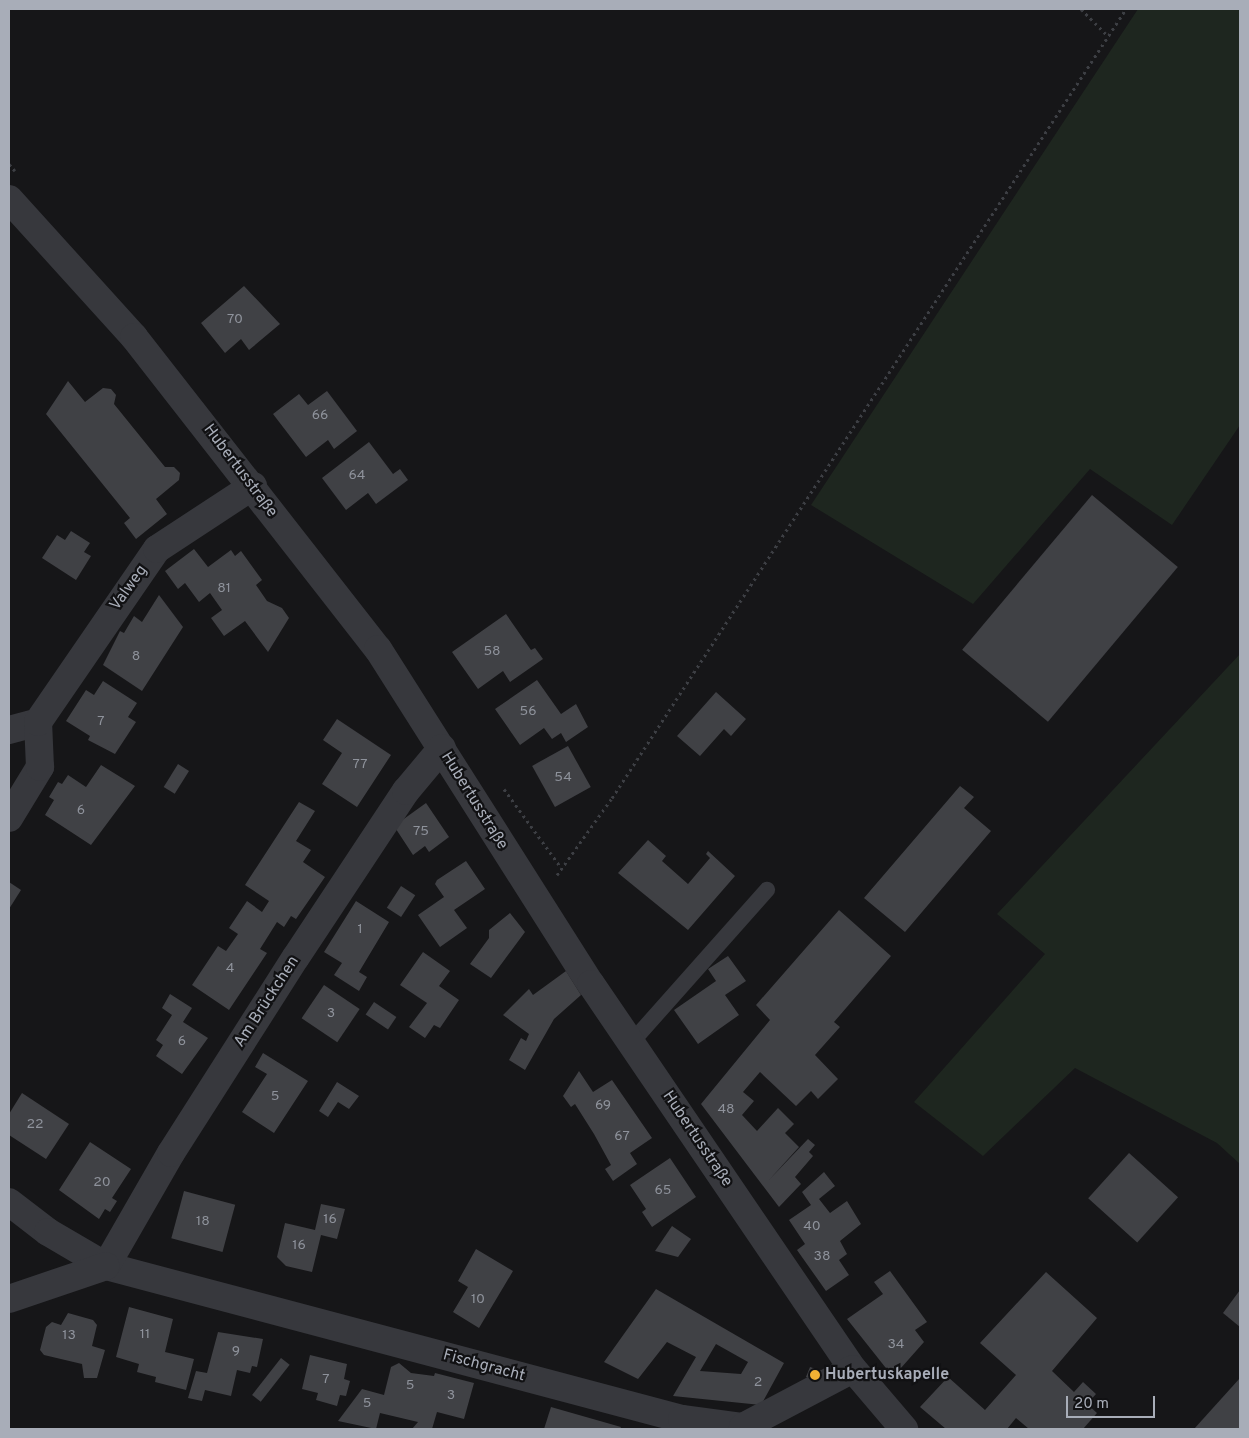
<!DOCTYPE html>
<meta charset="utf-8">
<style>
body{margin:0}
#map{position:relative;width:1249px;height:1438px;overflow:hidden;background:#161618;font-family:Overpass,sans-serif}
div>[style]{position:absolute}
.green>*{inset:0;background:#1e261f}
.building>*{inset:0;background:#404145;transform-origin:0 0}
.path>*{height:3px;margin-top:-1.5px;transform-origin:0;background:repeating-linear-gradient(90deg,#3d3f44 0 2.5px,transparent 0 6.5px)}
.lane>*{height:16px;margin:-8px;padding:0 8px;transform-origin:8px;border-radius:8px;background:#37383d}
.street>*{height:28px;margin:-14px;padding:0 14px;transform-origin:14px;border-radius:14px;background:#37383d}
.dots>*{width:14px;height:14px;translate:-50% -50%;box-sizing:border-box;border:2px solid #111113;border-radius:50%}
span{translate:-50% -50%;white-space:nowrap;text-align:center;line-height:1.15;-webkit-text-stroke:4.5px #111113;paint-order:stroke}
.number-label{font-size:14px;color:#8e929b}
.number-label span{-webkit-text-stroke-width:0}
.street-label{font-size:16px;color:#a8adb8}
.poi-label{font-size:16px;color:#a8adb8;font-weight:700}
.left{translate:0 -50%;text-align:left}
.frame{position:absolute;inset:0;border:10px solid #a8adb8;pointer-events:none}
.scale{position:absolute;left:1066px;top:1396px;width:89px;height:22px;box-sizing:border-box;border:2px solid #a8adb8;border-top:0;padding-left:6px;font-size:15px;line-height:18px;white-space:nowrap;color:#a8adb8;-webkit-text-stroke:4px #111113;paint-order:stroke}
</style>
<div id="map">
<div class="green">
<i style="clip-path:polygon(1138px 9px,1240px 9px,1240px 425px,1172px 525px,1090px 469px,973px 604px,811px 505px)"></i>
<i style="clip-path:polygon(1240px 654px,1240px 1164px,1217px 1143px,1075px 1068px,983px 1156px,914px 1102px,1045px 954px,997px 914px)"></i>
</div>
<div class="building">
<i style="clip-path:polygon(244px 286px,280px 324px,249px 350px,241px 339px,225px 353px,201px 323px)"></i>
<i style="clip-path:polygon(68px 381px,85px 402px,103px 388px,111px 389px,116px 395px,114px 404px,165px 467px,174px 467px,180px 473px,179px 480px,156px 499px,167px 514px,136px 539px,124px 523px,130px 518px,46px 414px)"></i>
<i style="clip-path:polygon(327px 391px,357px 431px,334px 449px,328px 440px,306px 457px,273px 414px,299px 394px,308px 405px)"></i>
<i style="clip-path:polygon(369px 442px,393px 474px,400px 469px,408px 480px,376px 504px,368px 493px,346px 510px,322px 478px)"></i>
<i style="left:1092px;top:495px;width:112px;height:202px;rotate:40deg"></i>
<i style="clip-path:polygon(71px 531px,90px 543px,84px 552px,91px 556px,76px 580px,42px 558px,57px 535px,65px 540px)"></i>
<i style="clip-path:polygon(194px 549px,208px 567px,231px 550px,235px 556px,241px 551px,262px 580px,256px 585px,267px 601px,282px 608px,289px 618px,268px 652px,245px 621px,224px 636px,211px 618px,222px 610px,210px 593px,199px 602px,185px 583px,178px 589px,165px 571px)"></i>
<i style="clip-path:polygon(159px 595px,183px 627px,142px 691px,103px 665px,120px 631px,124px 633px,134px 616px,142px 622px)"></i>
<i style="clip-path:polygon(506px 614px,531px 650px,535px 648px,543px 659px,510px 682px,503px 671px,478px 689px,452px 652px)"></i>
<i style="clip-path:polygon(537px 680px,561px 714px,576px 704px,588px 727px,566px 742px,561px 733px,552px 739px,544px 728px,520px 745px,495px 709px)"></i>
<i style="clip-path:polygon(103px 681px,137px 703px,128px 717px,136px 722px,115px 754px,88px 740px,90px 736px,66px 721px,86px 690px,94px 695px)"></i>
<i style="clip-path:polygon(716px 692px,746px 719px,731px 736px,724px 729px,700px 756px,677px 736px)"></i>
<i style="clip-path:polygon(337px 719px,391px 755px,357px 807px,322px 784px,342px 753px,323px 740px)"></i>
<i style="left:568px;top:746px;width:47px;height:41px;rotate:61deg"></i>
<i style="left:178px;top:764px;width:13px;height:27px;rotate:32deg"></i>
<i style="clip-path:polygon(101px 765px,135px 786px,91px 845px,45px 815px,54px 800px,49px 797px,58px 782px,62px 784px,68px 775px,86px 787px)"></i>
<i style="clip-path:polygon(960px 786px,974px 797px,964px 808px,991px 831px,905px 932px,864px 898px)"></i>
<i style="clip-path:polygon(299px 802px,315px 811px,296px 841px,311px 850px,303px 862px,325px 877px,296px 919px,291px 916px,284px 927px,277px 922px,260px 949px,267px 953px,229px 1010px,192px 985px,218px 946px,226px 951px,238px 934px,229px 928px,247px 901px,262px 912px,269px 901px,245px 885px)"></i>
<i style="clip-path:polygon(426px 803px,449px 837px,429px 852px,425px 846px,413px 855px,394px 826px)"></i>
<i style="clip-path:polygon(648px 840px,666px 856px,662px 861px,688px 884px,710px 858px,706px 854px,708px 851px,735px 876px,688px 930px,618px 873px)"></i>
<i style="clip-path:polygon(466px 861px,485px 889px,454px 910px,467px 928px,440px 947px,418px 915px,444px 897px,435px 884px,437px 880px)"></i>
<i style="clip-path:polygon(9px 882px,21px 890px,9px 909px)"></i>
<i style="left:401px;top:886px;width:17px;height:26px;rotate:33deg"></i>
<i style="clip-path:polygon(356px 901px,389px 922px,359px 972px,367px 977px,359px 991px,334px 975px,342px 963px,324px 952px)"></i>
<i style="clip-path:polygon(839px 910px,891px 956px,834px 1022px,840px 1027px,815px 1055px,838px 1079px,818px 1099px,811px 1091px,796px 1106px,760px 1072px,743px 1092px,754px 1101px,742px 1115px,757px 1131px,778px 1108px,794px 1124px,785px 1133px,799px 1147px,769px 1180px,808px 1139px,815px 1145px,809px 1152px,813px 1156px,795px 1177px,801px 1184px,779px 1207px,701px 1104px,770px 1020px,756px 1005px)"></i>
<i style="clip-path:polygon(510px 913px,525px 932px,491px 978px,470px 964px,489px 938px,489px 930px)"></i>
<i style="clip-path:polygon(423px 952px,450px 971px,439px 986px,459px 1000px,440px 1028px,434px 1025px,425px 1038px,409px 1027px,427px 1003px,400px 985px)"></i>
<i style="clip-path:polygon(728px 956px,746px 981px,725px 995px,739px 1015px,698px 1044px,674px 1010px,716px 981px,708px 969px)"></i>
<i style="clip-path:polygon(566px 971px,581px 995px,554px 1019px,525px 1070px,509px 1060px,521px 1038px,526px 1041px,529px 1034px,503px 1015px,529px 989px,533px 995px)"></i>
<i style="left:324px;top:985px;width:43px;height:40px;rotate:34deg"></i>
<i style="clip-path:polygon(170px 994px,192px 1008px,183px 1022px,208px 1038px,182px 1074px,156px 1056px,163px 1045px,156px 1040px,172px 1015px,162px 1008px)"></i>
<i style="left:374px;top:1002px;width:27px;height:15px;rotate:34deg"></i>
<i style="clip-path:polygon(263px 1053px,308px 1081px,274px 1133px,242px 1112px,267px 1074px,255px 1067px)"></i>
<i style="clip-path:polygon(579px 1071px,593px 1092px,612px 1080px,652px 1138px,630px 1153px,637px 1164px,613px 1181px,605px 1169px,611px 1165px,594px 1134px,575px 1104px,571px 1107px,563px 1096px)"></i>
<i style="clip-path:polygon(337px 1082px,359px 1096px,349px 1109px,338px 1102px,328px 1117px,319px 1111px)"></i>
<i style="clip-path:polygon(22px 1093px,69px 1124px,46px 1159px,9px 1135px,9px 1114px)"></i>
<i style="clip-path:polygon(90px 1142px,131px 1169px,112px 1198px,117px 1201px,110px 1212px,105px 1209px,99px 1219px,59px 1190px)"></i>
<i style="left:1129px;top:1153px;width:66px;height:61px;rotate:42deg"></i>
<i style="clip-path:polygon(670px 1158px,696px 1197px,652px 1227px,642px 1212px,646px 1209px,630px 1185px)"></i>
<i style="clip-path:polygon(824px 1172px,835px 1186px,819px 1199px,830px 1213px,847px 1201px,861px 1224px,840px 1241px,847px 1254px,839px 1260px,849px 1275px,826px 1291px,797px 1250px,805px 1244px,789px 1220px,811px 1205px,802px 1192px)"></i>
<i style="left:184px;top:1191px;width:53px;height:49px;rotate:15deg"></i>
<i style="clip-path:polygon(321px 1204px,345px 1209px,337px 1239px,321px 1235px,312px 1272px,286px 1266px,277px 1257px,285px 1223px,315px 1230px)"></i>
<i style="clip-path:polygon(672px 1226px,691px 1239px,678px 1257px,655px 1251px)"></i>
<i style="clip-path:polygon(476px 1249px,513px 1271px,479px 1328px,453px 1312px,468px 1287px,458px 1281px)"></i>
<i style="clip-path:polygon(890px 1271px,927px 1322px,915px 1330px,924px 1342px,893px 1377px,847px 1319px,883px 1294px,874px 1282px)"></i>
<i style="clip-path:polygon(1046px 1272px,1097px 1318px,1052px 1371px,1074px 1392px,1083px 1382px,1096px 1394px,1087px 1404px,1097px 1413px,1083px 1429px,1029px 1429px,1016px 1418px,1007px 1429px,946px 1429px,920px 1407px,948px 1377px,985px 1410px,1016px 1375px,980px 1343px)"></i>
<i style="clip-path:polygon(evenodd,656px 1289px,784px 1363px,761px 1405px,673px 1396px,696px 1357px,667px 1342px,638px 1379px,604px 1362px,656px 1289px,716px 1344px,748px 1362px,741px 1374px,700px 1371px,716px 1344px)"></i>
<i style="clip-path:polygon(1240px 1290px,1240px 1327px,1223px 1313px)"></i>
<i style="clip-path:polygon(129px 1307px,173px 1319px,165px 1352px,194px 1359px,186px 1390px,155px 1382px,156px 1377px,137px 1372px,139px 1364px,116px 1357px)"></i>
<i style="clip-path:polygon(68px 1313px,93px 1320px,97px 1325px,92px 1346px,105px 1350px,97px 1378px,84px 1378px,82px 1364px,44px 1355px,40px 1350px,46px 1327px,52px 1322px,61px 1325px)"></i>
<i style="clip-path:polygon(218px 1332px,263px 1339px,257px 1367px,252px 1366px,250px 1373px,237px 1370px,231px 1396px,205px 1390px,202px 1401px,188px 1398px,196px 1371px,207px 1373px)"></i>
<i style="clip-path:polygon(310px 1355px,347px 1364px,344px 1379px,350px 1381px,346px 1396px,340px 1395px,337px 1406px,316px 1400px,318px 1393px,302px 1389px)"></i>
<i style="left:281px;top:1358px;width:11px;height:47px;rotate:38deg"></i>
<i style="clip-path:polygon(399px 1363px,411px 1373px,434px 1376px,435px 1373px,474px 1383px,464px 1419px,437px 1412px,432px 1429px,412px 1429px,418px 1422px,380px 1413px,376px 1429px,338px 1421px,362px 1389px,384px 1395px,391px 1367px)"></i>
<i style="clip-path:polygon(810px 1367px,825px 1372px,820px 1383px,806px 1377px)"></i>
<i style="clip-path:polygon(1240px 1378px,1240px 1429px,1194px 1429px)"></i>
<i style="clip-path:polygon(551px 1407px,621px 1427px,620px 1429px,544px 1429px)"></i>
</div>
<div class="path">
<i style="left:1081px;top:9px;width:38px;rotate:45deg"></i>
<i style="left:9px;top:164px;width:9px;rotate:49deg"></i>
<i style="left:504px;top:789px;width:95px;rotate:54deg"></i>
<i style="left:557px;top:875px;width:95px;rotate:-54.5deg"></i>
<i style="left:612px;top:798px;width:942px;rotate:-56.92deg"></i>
</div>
<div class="lane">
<i style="left:631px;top:1043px;width:205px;rotate:-48.4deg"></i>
</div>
<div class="street">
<i style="left:9px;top:199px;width:186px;rotate:47.8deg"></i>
<i style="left:134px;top:337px;width:396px;rotate:52deg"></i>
<i style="left:378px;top:649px;width:397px;rotate:57.6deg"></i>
<i style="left:591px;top:984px;width:466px;rotate:55.8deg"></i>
<i style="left:853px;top:1369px;width:79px;rotate:49.6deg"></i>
<i style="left:9px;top:730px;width:30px;rotate:-15deg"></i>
<i style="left:9px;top:818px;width:60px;rotate:-58.7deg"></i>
<i style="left:40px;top:767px;width:45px;rotate:-92.5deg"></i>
<i style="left:38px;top:722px;width:210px;rotate:-55.5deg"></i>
<i style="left:157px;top:549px;width:115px;rotate:-33.3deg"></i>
<i style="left:9px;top:1202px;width:49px;rotate:37.6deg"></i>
<i style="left:48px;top:1232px;width:67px;rotate:30.4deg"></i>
<i style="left:106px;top:1266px;width:596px;rotate:14.88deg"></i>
<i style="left:682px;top:1419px;width:62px;rotate:7.5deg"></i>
<i style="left:743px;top:1427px;width:124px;rotate:-27.8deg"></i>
<i style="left:106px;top:1266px;width:130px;rotate:-60.1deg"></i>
<i style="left:171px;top:1153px;width:232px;rotate:-57.5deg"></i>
<i style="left:296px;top:957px;width:199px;rotate:-56.5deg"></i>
<i style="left:406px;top:791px;width:56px;rotate:-50.1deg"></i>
<i style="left:9px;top:1299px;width:102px;rotate:-18.8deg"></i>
</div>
<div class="dots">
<i style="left:815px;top:1375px;background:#f2b134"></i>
</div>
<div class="number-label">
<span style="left:235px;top:320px">70</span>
<span style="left:320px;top:416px">66</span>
<span style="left:357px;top:476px">64</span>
<span style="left:224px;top:589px">81</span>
<span style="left:492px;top:652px">58</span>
<span style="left:136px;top:657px">8</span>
<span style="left:528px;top:712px">56</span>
<span style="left:101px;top:722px">7</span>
<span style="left:360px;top:765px">77</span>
<span style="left:563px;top:778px">54</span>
<span style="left:81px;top:811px">6</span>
<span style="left:421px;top:832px">75</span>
<span style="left:360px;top:930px">1</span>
<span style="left:230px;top:969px">4</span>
<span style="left:331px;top:1014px">3</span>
<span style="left:182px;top:1042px">6</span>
<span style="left:275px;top:1097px">5</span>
<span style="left:603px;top:1106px">69</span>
<span style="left:726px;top:1110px">48</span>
<span style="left:35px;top:1125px">22</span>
<span style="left:622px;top:1137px">67</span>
<span style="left:102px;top:1183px">20</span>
<span style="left:663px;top:1191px">65</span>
<span style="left:330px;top:1220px">16</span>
<span style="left:203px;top:1222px">18</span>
<span style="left:812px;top:1227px">40</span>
<span style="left:299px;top:1246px">16</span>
<span style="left:822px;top:1257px">38</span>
<span style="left:478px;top:1300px">10</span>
<span style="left:145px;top:1335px">11</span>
<span style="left:69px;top:1336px">13</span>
<span style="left:896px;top:1345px">34</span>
<span style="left:236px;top:1352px">9</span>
<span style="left:326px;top:1380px">7</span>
<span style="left:758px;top:1383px">2</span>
<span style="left:410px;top:1386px">5</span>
<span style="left:451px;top:1396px">3</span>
<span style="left:367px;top:1404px">5</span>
</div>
<div class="street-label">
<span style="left:240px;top:471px;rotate:53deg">Hubertusstraße</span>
<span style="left:129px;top:588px;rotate:-54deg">Valweg</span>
<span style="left:474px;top:801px;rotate:58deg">Hubertusstraße</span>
<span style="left:267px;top:1002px;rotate:-57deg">Am Brückchen</span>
<span style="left:697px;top:1139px;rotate:56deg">Hubertusstraße</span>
<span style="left:484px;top:1366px;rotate:15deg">Fischgracht</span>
</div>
<div class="poi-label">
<span class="left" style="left:825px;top:1375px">Hubertuskapelle</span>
</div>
<div class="frame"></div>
<div class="scale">20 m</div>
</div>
